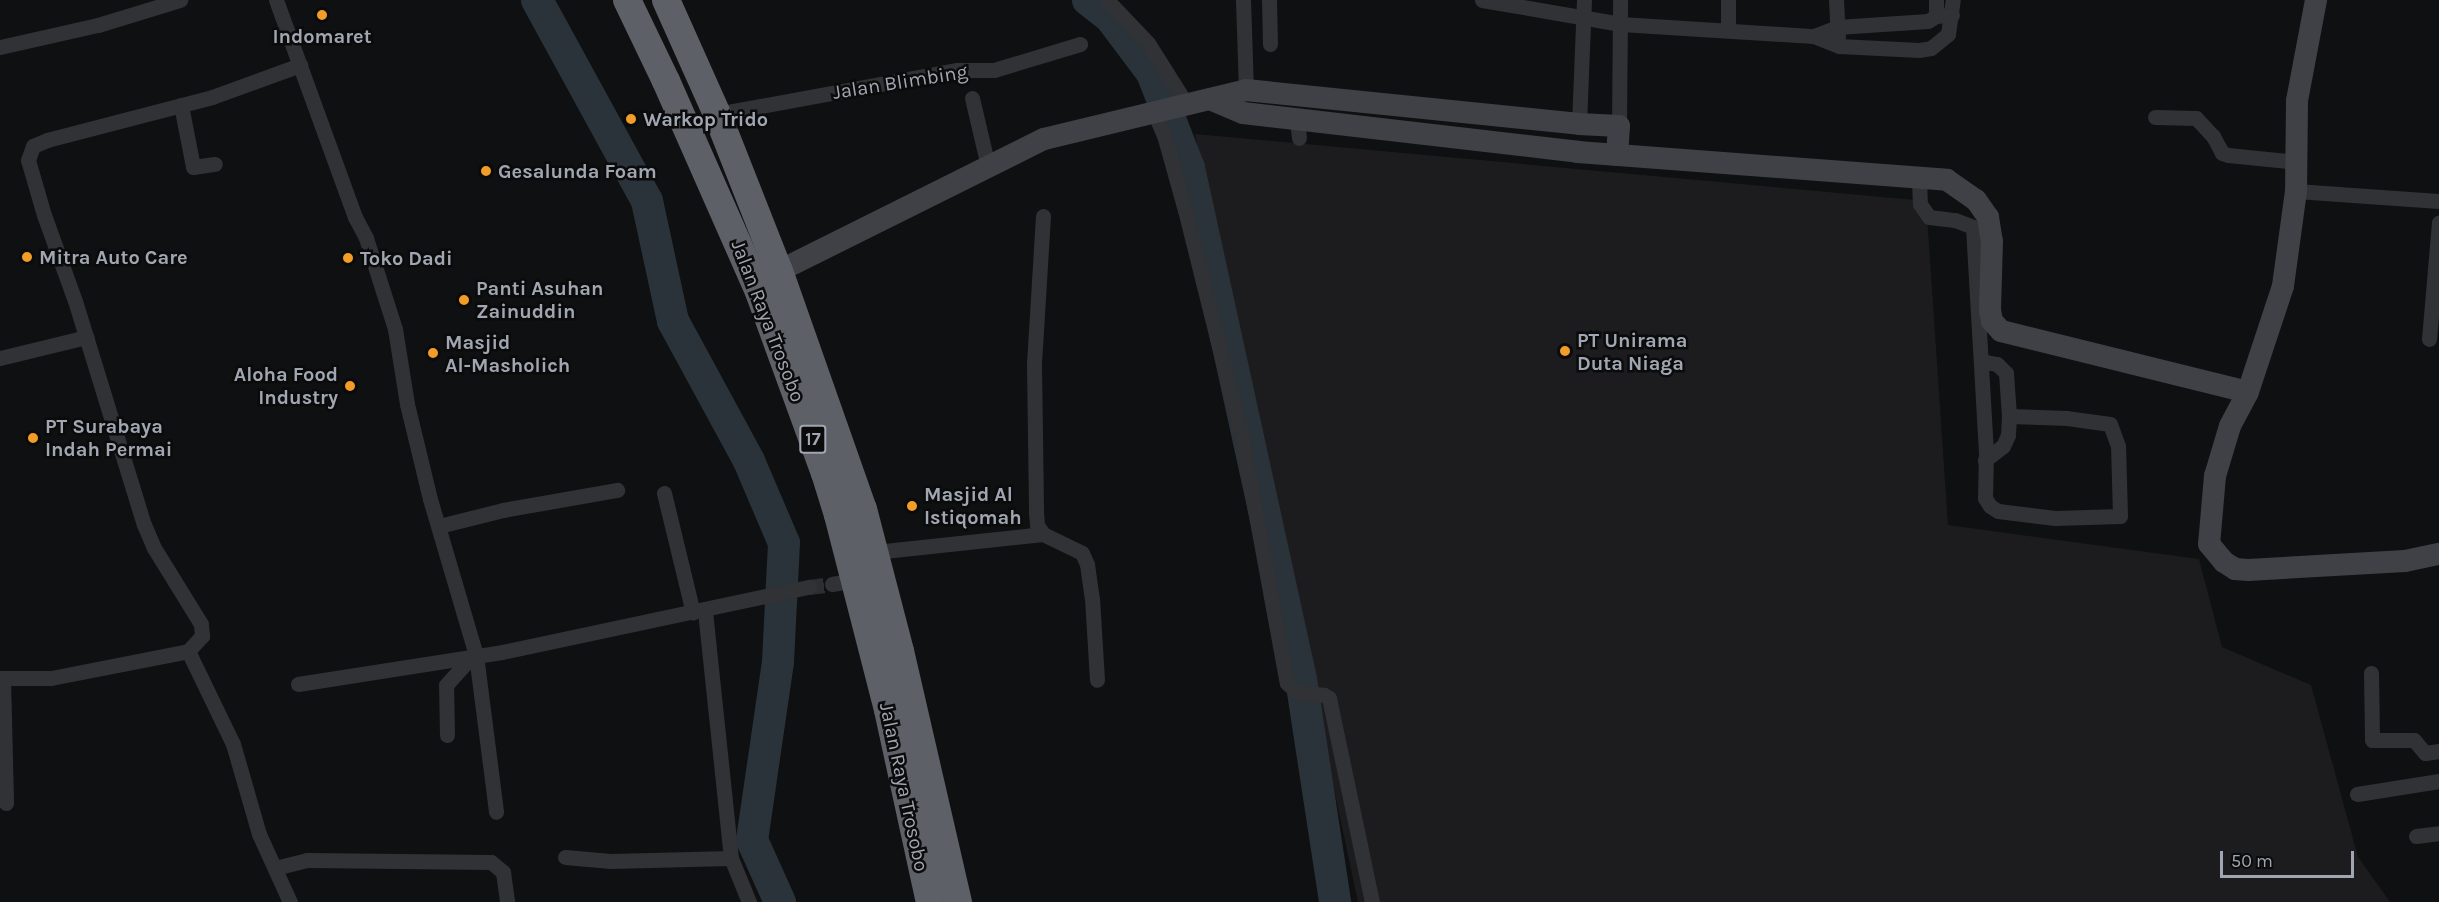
<!DOCTYPE html>
<style>
body{margin:0}
#map{position:relative;width:2439px;height:902px;overflow:hidden;background:#0f1011;font-family:Karla,sans-serif}
div>[style]{position:absolute}
.built>*{inset:0;background:#1c1c1e}
.river>*{height:32px;margin:-16px;padding:0 16px;transform-origin:16px;border-radius:16px;background:#293339}
.street-tunnel>*{height:15px;margin-top:-7.5px;transform-origin:0;background:repeating-linear-gradient(90deg,#2c2e31 0 15px,transparent 0 23px)}
.street>*{height:15px;margin:-7.5px;padding:0 7.5px;transform-origin:7.5px;border-radius:7.5px;background:#313236}
.secondary>*{height:22px;margin:-11px;padding:0 11px;transform-origin:11px;border-radius:11px;background:#3f4146}
.highway>*{height:28px;margin:-14px;padding:0 14px;transform-origin:14px;border-radius:14px;background:#5d6067}
.dots>*{width:16px;height:16px;translate:-50% -50%;box-sizing:border-box;border:3px solid #0b0b0c;border-radius:50%}
span{translate:-50% -50%;white-space:nowrap;text-align:center;line-height:1.15;-webkit-text-stroke:5px #0b0b0c;paint-order:stroke}
.shield-label span{padding:2px 4px;background:#0b0b0c;border:2px solid;border-radius:4px;-webkit-text-stroke-width:0}
.shield-label{font-size:18px;color:#a0a7b2;font-weight:700}
.poi-label{font-size:20px;color:#a0a7b2;font-weight:700}
.left{translate:0 -50%;text-align:left}
.right{translate:-100% -50%;text-align:right}
.street-label{font-size:20px;color:#a0a7b2}
.scale{position:absolute;left:2220px;top:851px;width:134px;height:27px;box-sizing:border-box;border:3px solid #a0a7b2;border-top:0;padding-left:8px;font-size:18px;line-height:21px;white-space:nowrap;color:#a0a7b2;-webkit-text-stroke:4px #0b0b0c;paint-order:stroke}
</style>
<div id="map">
<div class="built">
<i style="clip-path:polygon(1195px 134px,1926px 201px,1948px 525px,2199px 559px,2222px 647px,2311px 685px,2358px 857px,2390px 902px,1358px 902px)"></i>
</div>
<div class="river">
<i style="left:537px;top:0;width:229px;rotate:61.3deg"></i>
<i style="left:647px;top:201px;width:123px;rotate:77.8deg"></i>
<i style="left:673px;top:321px;width:159px;rotate:61.5deg"></i>
<i style="left:749px;top:461px;width:89px;rotate:66.9deg"></i>
<i style="left:784px;top:543px;width:119px;rotate:92.9deg"></i>
<i style="left:778px;top:662px;width:180px;rotate:98.3deg"></i>
<i style="left:752px;top:840px;width:68px;rotate:65.7deg"></i>
<i style="left:1088px;top:0;width:28px;rotate:38deg"></i>
<i style="left:1110px;top:17px;width:70px;rotate:53.1deg"></i>
<i style="left:1152px;top:73px;width:102px;rotate:68.7deg"></i>
<i style="left:1189px;top:168px;width:523px;rotate:77.64deg"></i>
<i style="left:1301px;top:679px;width:226px;rotate:81.3deg"></i>
</div>
<div class="street-tunnel">
<i style="left:809px;top:587px;width:23px;rotate:-7deg"></i>
</div>
<div class="street">
<i style="left:276px;top:0;width:231px;rotate:70deg"></i>
<i style="left:355px;top:217px;width:24px;rotate:62deg"></i>
<i style="left:366px;top:238px;width:96px;rotate:72.3deg"></i>
<i style="left:395px;top:329px;width:76px;rotate:80.9deg"></i>
<i style="left:407px;top:404px;width:98px;rotate:76.4deg"></i>
<i style="left:430px;top:499px;width:163px;rotate:73.6deg"></i>
<i style="left:476px;top:655px;width:158px;rotate:82.7deg"></i>
<i style="left:1107px;top:0;width:59px;rotate:46.4deg"></i>
<i style="left:1148px;top:43px;width:73px;rotate:57.8deg"></i>
<i style="left:1243px;top:0;width:90px;rotate:88.1deg"></i>
<i style="left:1269px;top:0;width:44px;rotate:88.7deg"></i>
<i style="left:1482px;top:0;width:141px;rotate:9.8deg"></i>
<i style="left:1621px;top:24px;width:193px;rotate:3.6deg"></i>
<i style="left:1814px;top:36px;width:27px;rotate:22deg"></i>
<i style="left:1839px;top:46px;width:80px;rotate:2.9deg"></i>
<i style="left:1919px;top:50px;width:12px;rotate:-9deg"></i>
<i style="left:1931px;top:48px;width:22px;rotate:-39deg"></i>
<i style="left:1948px;top:34px;width:34px;rotate:-82deg"></i>
<i style="left:1836px;top:0;width:37px;rotate:87deg"></i>
<i style="left:1936px;top:0;width:16px;rotate:90deg"></i>
<i style="left:1728px;top:29px;width:29px;rotate:-90deg"></i>
<i style="left:1814px;top:36px;width:25px;rotate:-21deg"></i>
<i style="left:1837px;top:27px;width:91px;rotate:-3.8deg"></i>
<i style="left:1928px;top:21px;width:9px;rotate:-32deg"></i>
<i style="left:1936px;top:16px;width:16px;rotate:-4deg"></i>
<i style="left:0;top:47px;width:100px;rotate:-12.7deg"></i>
<i style="left:98px;top:25px;width:86px;rotate:-17deg"></i>
<i style="left:972px;top:98px;width:70px;rotate:76.8deg"></i>
<i style="left:181px;top:105px;width:63px;rotate:79deg"></i>
<i style="left:193px;top:167px;width:22px;rotate:-8deg"></i>
<i style="left:1154px;top:112px;width:25px;rotate:67deg"></i>
<i style="left:1164px;top:135px;width:78px;rotate:74.4deg"></i>
<i style="left:1185px;top:210px;width:236px;rotate:76deg"></i>
<i style="left:1242px;top:439px;width:248px;rotate:79.6deg"></i>
<i style="left:1287px;top:683px;width:15px;rotate:42deg"></i>
<i style="left:1298px;top:693px;width:26px;rotate:4deg"></i>
<i style="left:1324px;top:695px;width:6px;rotate:31deg"></i>
<i style="left:1329px;top:698px;width:208px;rotate:78.1deg"></i>
<i style="left:717px;top:114px;width:244px;rotate:-10.4deg"></i>
<i style="left:957px;top:70px;width:37px"></i>
<i style="left:994px;top:70px;width:90px;rotate:-16.8deg"></i>
<i style="left:2155px;top:117px;width:41px;rotate:1.4deg"></i>
<i style="left:2196px;top:118px;width:25px;rotate:47deg"></i>
<i style="left:2213px;top:136px;width:19px;rotate:62deg"></i>
<i style="left:2222px;top:153px;width:6px;rotate:18deg"></i>
<i style="left:2228px;top:155px;width:70px;rotate:5.7deg"></i>
<i style="left:1297px;top:119px;width:19px;rotate:84deg"></i>
<i style="left:1579px;top:124px;width:124px;rotate:-87.7deg"></i>
<i style="left:1619px;top:126px;width:126px;rotate:-89.5deg"></i>
<i style="left:1919px;top:178px;width:26px;rotate:88deg"></i>
<i style="left:1920px;top:204px;width:16px;rotate:55deg"></i>
<i style="left:1929px;top:217px;width:26px;rotate:7deg"></i>
<i style="left:1955px;top:220px;width:19px;rotate:21deg"></i>
<i style="left:1973px;top:227px;width:225px;rotate:86.7deg"></i>
<i style="left:1986px;top:452px;width:46px;rotate:91.2deg"></i>
<i style="left:1985px;top:498px;width:9px;rotate:58deg"></i>
<i style="left:1990px;top:506px;width:9px;rotate:32deg"></i>
<i style="left:1998px;top:511px;width:57px;rotate:7deg"></i>
<i style="left:2055px;top:518px;width:65px;rotate:-1.8deg"></i>
<i style="left:2120px;top:516px;width:70px;rotate:-91.6deg"></i>
<i style="left:2118px;top:446px;width:23px;rotate:-110deg"></i>
<i style="left:2110px;top:424px;width:43px;rotate:-172.1deg"></i>
<i style="left:2067px;top:418px;width:58px;rotate:-178deg"></i>
<i style="left:2296px;top:191px;width:143px;rotate:4deg"></i>
<i style="left:1043px;top:216px;width:148px;rotate:93.5deg"></i>
<i style="left:1034px;top:364px;width:149px;rotate:89.2deg"></i>
<i style="left:1036px;top:513px;width:12px;rotate:85deg"></i>
<i style="left:1037px;top:525px;width:11px;rotate:56deg"></i>
<i style="left:1043px;top:534px;width:43px;rotate:26deg"></i>
<i style="left:1082px;top:553px;width:12px;rotate:66deg"></i>
<i style="left:1087px;top:564px;width:34px;rotate:82deg"></i>
<i style="left:1092px;top:598px;width:82px;rotate:86.5deg"></i>
<i style="left:2429px;top:339px;width:117px;rotate:-85.1deg"></i>
<i style="left:0;top:358px;width:89px;rotate:-13.6deg"></i>
<i style="left:1981px;top:361px;width:16px;rotate:11deg"></i>
<i style="left:1997px;top:364px;width:13px;rotate:45deg"></i>
<i style="left:2006px;top:373px;width:43px;rotate:86deg"></i>
<i style="left:2009px;top:416px;width:19px;rotate:93deg"></i>
<i style="left:2008px;top:435px;width:12px;rotate:114deg"></i>
<i style="left:2003px;top:446px;width:23px;rotate:142deg"></i>
<i style="left:664px;top:493px;width:123px;rotate:76.4deg"></i>
<i style="left:439px;top:526px;width:66px;rotate:-14deg"></i>
<i style="left:503px;top:510px;width:116px;rotate:-10deg"></i>
<i style="left:875px;top:552px;width:169px;rotate:-6.1deg"></i>
<i style="left:832px;top:584px;width:23px;rotate:-10deg"></i>
<i style="left:705px;top:611px;width:248px;rotate:84deg"></i>
<i style="left:731px;top:858px;width:48px;rotate:67.8deg"></i>
<i style="left:2371px;top:673px;width:67px;rotate:89.1deg"></i>
<i style="left:2372px;top:740px;width:42px"></i>
<i style="left:2414px;top:740px;width:17px;rotate:50deg"></i>
<i style="left:2425px;top:753px;width:14px;rotate:-8deg"></i>
<i style="left:0;top:678px;width:51px"></i>
<i style="left:51px;top:678px;width:140px;rotate:-11.1deg"></i>
<i style="left:3px;top:678px;width:125px;rotate:88.6deg"></i>
<i style="left:298px;top:684px;width:206px;rotate:-8.9deg"></i>
<i style="left:502px;top:652px;width:314px;rotate:-12deg"></i>
<i style="left:447px;top:735px;width:50px;rotate:-91.1deg"></i>
<i style="left:446px;top:685px;width:40px;rotate:-48deg"></i>
<i style="left:2357px;top:794px;width:83px;rotate:-9deg"></i>
<i style="left:2416px;top:836px;width:23px;rotate:-7deg"></i>
<i style="left:565px;top:857px;width:46px;rotate:5deg"></i>
<i style="left:611px;top:861px;width:120px;rotate:-1.4deg"></i>
<i style="left:275px;top:868px;width:33px;rotate:-14deg"></i>
<i style="left:307px;top:860px;width:184px;rotate:0.6deg"></i>
<i style="left:491px;top:862px;width:16px;rotate:40deg"></i>
<i style="left:503px;top:872px;width:30px;rotate:82deg"></i>
<i style="left:290px;top:902px;width:75px;rotate:-114.5deg"></i>
<i style="left:259px;top:834px;width:94px;rotate:-106.1deg"></i>
<i style="left:233px;top:744px;width:103px;rotate:-115.8deg"></i>
<i style="left:188px;top:651px;width:21px;rotate:-47deg"></i>
<i style="left:202px;top:636px;width:12px;rotate:-95deg"></i>
<i style="left:201px;top:624px;width:89px;rotate:-121.7deg"></i>
<i style="left:154px;top:548px;width:25px;rotate:-113deg"></i>
<i style="left:144px;top:525px;width:234px;rotate:-107.1deg"></i>
<i style="left:75px;top:301px;width:91px;rotate:-109.8deg"></i>
<i style="left:44px;top:215px;width:57px;rotate:-106.2deg"></i>
<i style="left:28px;top:160px;width:15px;rotate:-70deg"></i>
<i style="left:33px;top:146px;width:15px;rotate:-23deg"></i>
<i style="left:47px;top:140px;width:171px;rotate:-14.6deg"></i>
<i style="left:212px;top:97px;width:94px;rotate:-20deg"></i>
</div>
<div class="secondary">
<i style="left:2316px;top:0;width:103px;rotate:100.7deg"></i>
<i style="left:2297px;top:101px;width:90px;rotate:90.6deg"></i>
<i style="left:2296px;top:191px;width:96px;rotate:97.8deg"></i>
<i style="left:2283px;top:286px;width:112px;rotate:108.3deg"></i>
<i style="left:2248px;top:392px;width:38px;rotate:118deg"></i>
<i style="left:2230px;top:426px;width:52px;rotate:106.7deg"></i>
<i style="left:2215px;top:476px;width:68px;rotate:95deg"></i>
<i style="left:2209px;top:544px;width:23px;rotate:50deg"></i>
<i style="left:2224px;top:562px;width:13px;rotate:32deg"></i>
<i style="left:2235px;top:569px;width:13px;rotate:4deg"></i>
<i style="left:2248px;top:570px;width:157px;rotate:-3.3deg"></i>
<i style="left:2405px;top:561px;width:35px;rotate:-12deg"></i>
<i style="left:1210px;top:99px;width:36px;rotate:23deg"></i>
<i style="left:1243px;top:113px;width:337px;rotate:6.6deg"></i>
<i style="left:1578px;top:152px;width:370px;rotate:4.3deg"></i>
<i style="left:1947px;top:180px;width:35px;rotate:35deg"></i>
<i style="left:1976px;top:200px;width:21px;rotate:55deg"></i>
<i style="left:1988px;top:217px;width:24px;rotate:81deg"></i>
<i style="left:1992px;top:241px;width:69px;rotate:91.7deg"></i>
<i style="left:1990px;top:310px;width:11px;rotate:80deg"></i>
<i style="left:1992px;top:321px;width:13px;rotate:48deg"></i>
<i style="left:2001px;top:331px;width:254px;rotate:13.9deg"></i>
<i style="left:779px;top:271px;width:296px;rotate:-26.5deg"></i>
<i style="left:1044px;top:139px;width:208px;rotate:-13.6deg"></i>
<i style="left:1246px;top:90px;width:335px;rotate:5.8deg"></i>
<i style="left:1579px;top:124px;width:40px;rotate:2.9deg"></i>
<i style="left:1619px;top:126px;width:29px;rotate:94deg"></i>
</div>
<div class="highway">
<i style="left:627px;top:0;width:90px;rotate:64.3deg"></i>
<i style="left:666px;top:81px;width:231px;rotate:66.2deg"></i>
<i style="left:759px;top:292px;width:193px;rotate:70deg"></i>
<i style="left:825px;top:473px;width:44px;rotate:72.8deg"></i>
<i style="left:838px;top:515px;width:201px;rotate:75.6deg"></i>
<i style="left:888px;top:710px;width:197px;rotate:77.7deg"></i>
<i style="left:666px;top:0;width:125px;rotate:65.9deg"></i>
<i style="left:717px;top:114px;width:169px;rotate:68.5deg"></i>
<i style="left:779px;top:271px;width:252px;rotate:70.6deg"></i>
<i style="left:863px;top:509px;width:147px;rotate:75.4deg"></i>
<i style="left:900px;top:651px;width:258px;rotate:77deg"></i>
</div>
<div class="dots">
<i style="left:322px;top:15px;background:#f19d27"></i>
<i style="left:631px;top:119px;background:#f19d27"></i>
<i style="left:486px;top:171px;background:#f19d27"></i>
<i style="left:27px;top:257px;background:#f19d27"></i>
<i style="left:348px;top:258px;background:#f19d27"></i>
<i style="left:464px;top:300px;background:#f19d27"></i>
<i style="left:1565px;top:351px;background:#f19d27"></i>
<i style="left:433px;top:353px;background:#f19d27"></i>
<i style="left:350px;top:386px;background:#f19d27"></i>
<i style="left:33px;top:438px;background:#f19d27"></i>
<i style="left:912px;top:506px;background:#f19d27"></i>
</div>
<div class="shield-label">
<span style="left:813px;top:439px">17</span>
</div>
<div class="poi-label">
<span style="left:322px;top:36px">Indomaret</span>
<span class="left" style="left:643px;top:119px">Warkop Trido</span>
<span class="left" style="left:498px;top:171px">Gesalunda Foam</span>
<span class="left" style="left:39px;top:257px">Mitra Auto Care</span>
<span class="left" style="left:360px;top:258px">Toko Dadi</span>
<span class="left" style="left:476px;top:300px">Panti Asuhan<br>Zainuddin</span>
<span class="left" style="left:1577px;top:352px">PT Unirama<br>Duta Niaga</span>
<span class="left" style="left:445px;top:354px">Masjid<br>Al-Masholich</span>
<span class="right" style="left:338px;top:386px">Aloha Food<br>Industry</span>
<span class="left" style="left:45px;top:438px">PT Surabaya<br>Indah Permai</span>
<span class="left" style="left:924px;top:506px">Masjid Al<br>Istiqomah</span>
</div>
<div class="street-label">
<span style="left:900px;top:82px;rotate:-9deg">Jalan Blimbing</span>
<span style="left:768px;top:321px;rotate:69deg">Jalan Raya Trosobo</span>
<span style="left:904px;top:787px;rotate:78deg">Jalan Raya Trosobo</span>
</div>
<div class="scale">50 m</div>
</div>
